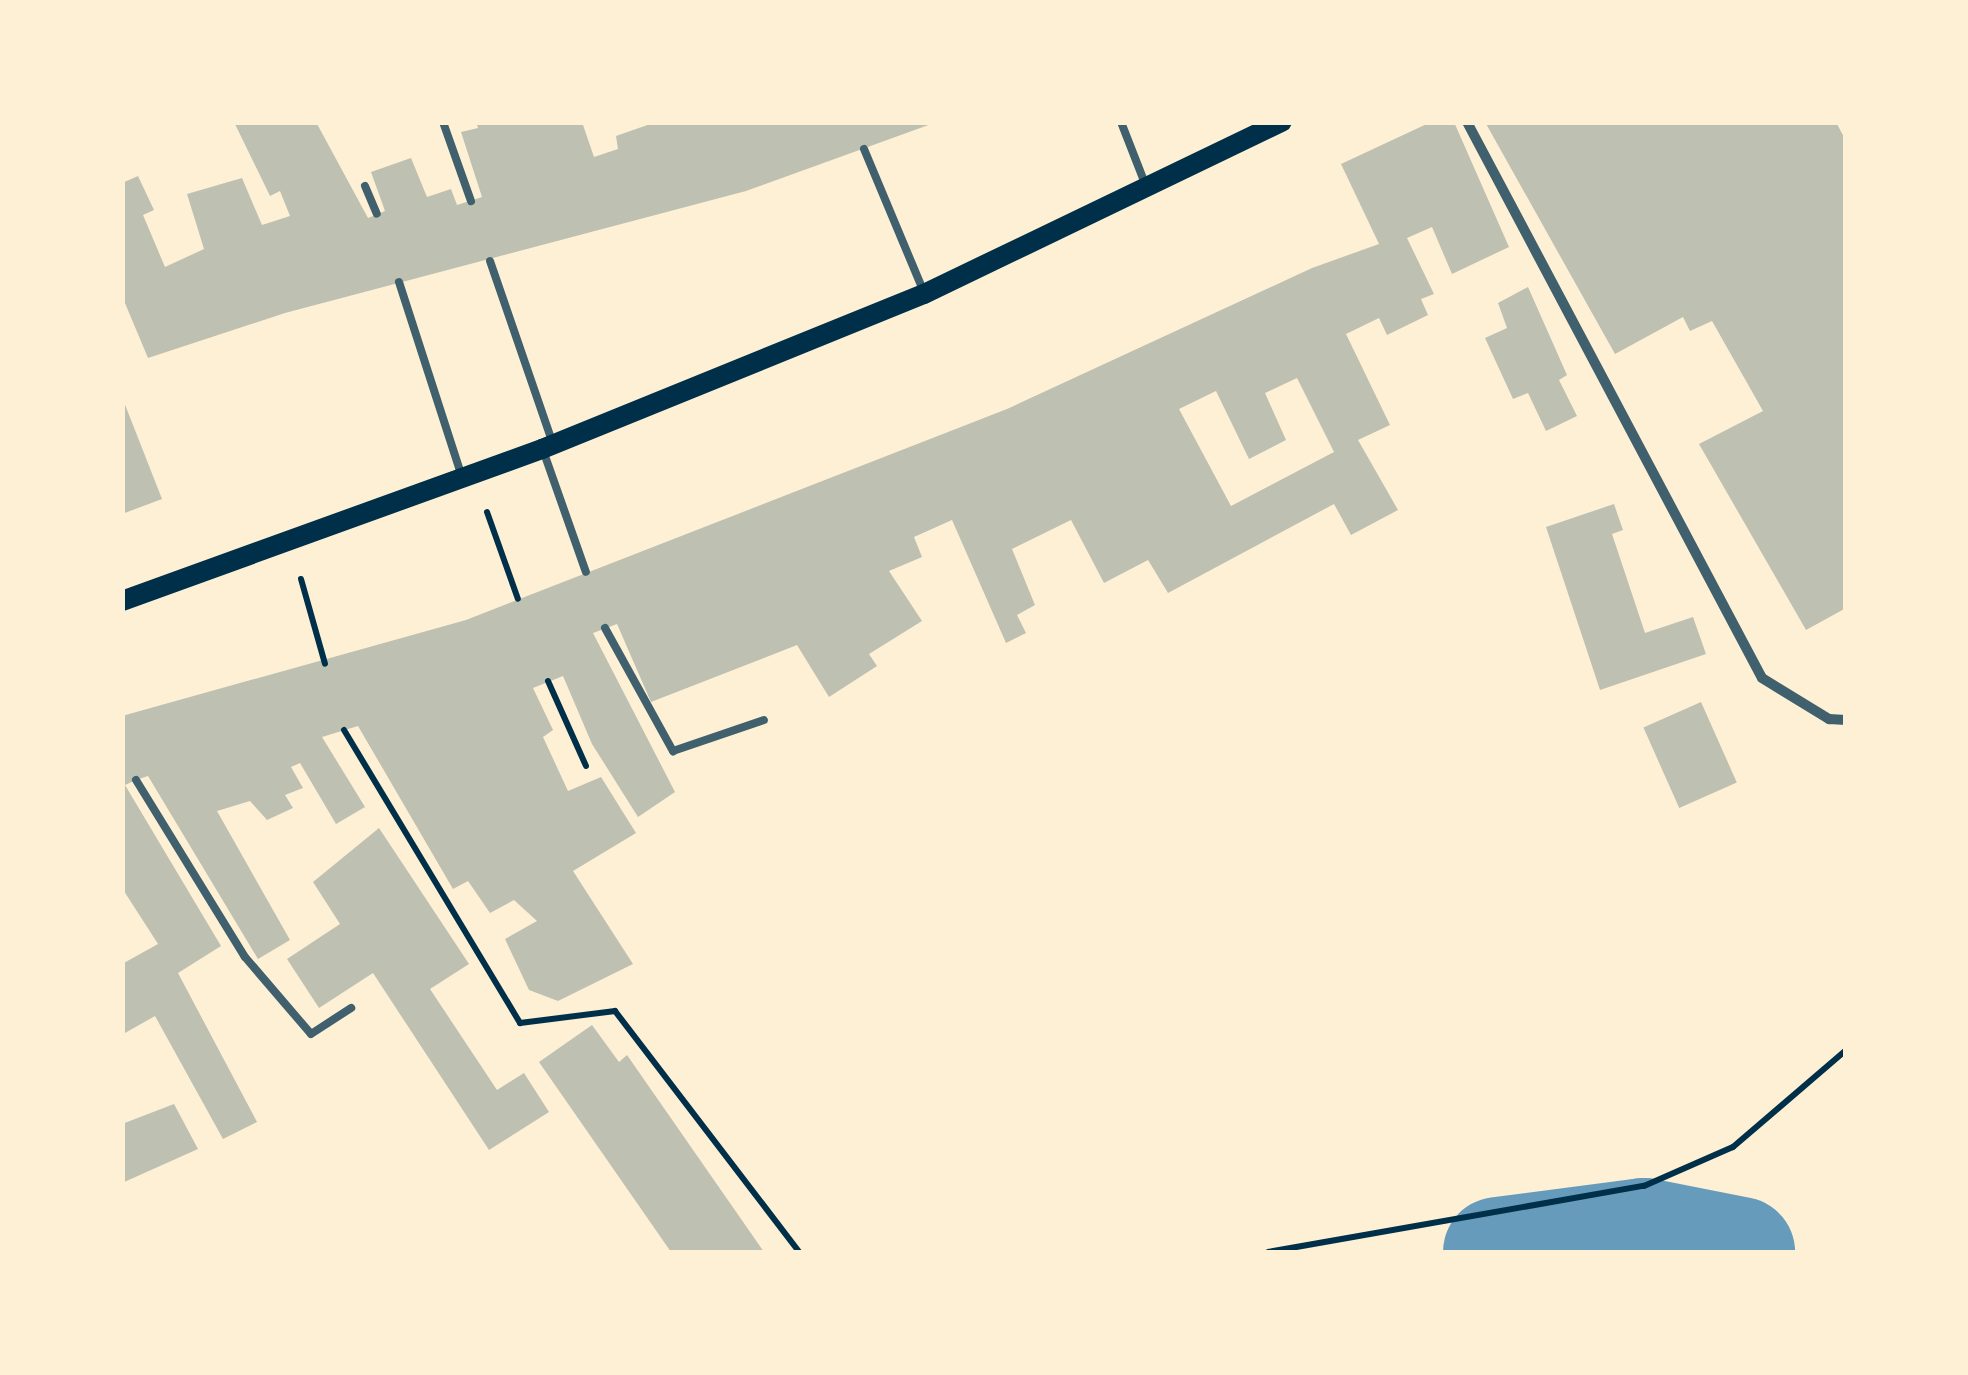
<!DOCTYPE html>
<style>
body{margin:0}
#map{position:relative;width:1968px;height:1375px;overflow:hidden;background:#fdf0d5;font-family:"Fira Sans Condensed",sans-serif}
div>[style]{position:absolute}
.river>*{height:110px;margin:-55px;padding:0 55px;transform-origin:55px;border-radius:55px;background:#669bbc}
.building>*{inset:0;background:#bec0b2;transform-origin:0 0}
.path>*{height:6px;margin:-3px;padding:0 3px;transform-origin:3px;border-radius:3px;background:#003049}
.service>*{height:8px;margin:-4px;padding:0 4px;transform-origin:4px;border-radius:4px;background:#3f606c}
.minor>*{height:10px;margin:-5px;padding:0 5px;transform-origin:5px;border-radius:5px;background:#3f606c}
.secondary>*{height:20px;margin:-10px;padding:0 10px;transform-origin:10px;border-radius:10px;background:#003049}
span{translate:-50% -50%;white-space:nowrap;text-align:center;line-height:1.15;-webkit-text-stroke:10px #fdf0d5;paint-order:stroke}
.frame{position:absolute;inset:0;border:125px solid #fdf0d5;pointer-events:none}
</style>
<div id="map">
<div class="river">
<i style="left:1498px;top:1252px;width:147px;rotate:-7.4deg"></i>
<i style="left:1644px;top:1233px;width:98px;rotate:11.2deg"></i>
</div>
<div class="building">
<i style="clip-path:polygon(234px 122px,316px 122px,368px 218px,385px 211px,371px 172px,411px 158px,427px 197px,451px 189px,457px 205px,482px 197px,461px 132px,478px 128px,476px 122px,582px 122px,594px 157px,618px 149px,616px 136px,656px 122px,934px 123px,746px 191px,285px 313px,148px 358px,122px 296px,122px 183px,138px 176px,154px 210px,143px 215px,165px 267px,204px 249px,187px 194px,242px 178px,262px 225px,290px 216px,280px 191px,270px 196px)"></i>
<i style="clip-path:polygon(evenodd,1431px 122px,1454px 122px,1509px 247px,1452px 274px,1432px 227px,1407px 238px,1434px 294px,1421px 299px,1428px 315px,1387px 335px,1379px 318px,1346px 334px,1390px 425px,1358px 440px,1398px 510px,1351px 535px,1334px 504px,1168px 593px,1148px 560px,1104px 583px,1071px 520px,1012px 549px,1035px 605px,1017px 615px,1026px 633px,1006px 643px,952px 520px,914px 537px,922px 557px,889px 571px,922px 621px,869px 654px,877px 666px,829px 697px,797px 645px,651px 702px,617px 624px,593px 633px,675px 792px,638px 817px,592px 744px,563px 676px,533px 688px,553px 730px,543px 737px,568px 791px,601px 777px,636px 833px,573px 871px,633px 964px,558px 1001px,529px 990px,505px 939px,537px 921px,514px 900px,490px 913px,468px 881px,453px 889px,358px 726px,322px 737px,365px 807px,336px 824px,300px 763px,291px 767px,303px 788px,285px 795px,293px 808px,267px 820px,250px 801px,217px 811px,290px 940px,258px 959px,148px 776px,136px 780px,125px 785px,221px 946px,178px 973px,257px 1122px,223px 1139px,155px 1016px,125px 1033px,122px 964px,158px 944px,122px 888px,122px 716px,466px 620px,1007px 409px,1312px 268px,1379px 244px,1341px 164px,1431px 122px,1297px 378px,1334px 452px,1231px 506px,1179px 409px,1216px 391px,1249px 459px,1286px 440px,1265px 393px,1297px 378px)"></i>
<i style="clip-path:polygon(1485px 122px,1836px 122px,1846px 141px,1846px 608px,1806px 630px,1699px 444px,1763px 411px,1712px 321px,1690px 331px,1683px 317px,1615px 354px)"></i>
<i style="clip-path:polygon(1528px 287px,1567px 375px,1559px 380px,1577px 416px,1546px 431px,1528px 393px,1513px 399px,1485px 338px,1507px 328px,1498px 303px)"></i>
<i style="clip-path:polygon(122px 397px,162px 499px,122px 514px)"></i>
<i style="clip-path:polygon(1614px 504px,1623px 530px,1612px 534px,1645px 633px,1693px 617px,1706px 654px,1600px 690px,1546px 527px)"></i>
<i style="left:1701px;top:702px;width:88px;height:63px;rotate:66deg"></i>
<i style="clip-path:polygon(379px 828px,469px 964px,430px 989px,497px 1090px,524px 1073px,549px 1112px,489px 1150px,373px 973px,319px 1008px,287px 959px,340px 924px,313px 882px)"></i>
<i style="clip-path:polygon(592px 1025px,619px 1062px,627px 1055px,764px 1252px,671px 1252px,539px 1062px)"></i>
<i style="clip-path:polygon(174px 1104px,198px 1149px,122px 1183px,122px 1124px)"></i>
</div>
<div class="path">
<i style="left:487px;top:512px;width:92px;rotate:70.4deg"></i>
<i style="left:301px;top:579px;width:88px;rotate:74.2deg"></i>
<i style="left:548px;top:681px;width:93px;rotate:65.9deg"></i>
<i style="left:344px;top:730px;width:342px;rotate:59deg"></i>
<i style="left:520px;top:1023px;width:96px;rotate:-7.2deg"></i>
<i style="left:615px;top:1011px;width:303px;rotate:52.6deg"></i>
<i style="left:1268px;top:1252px;width:382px;rotate:-10deg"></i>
<i style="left:1644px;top:1186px;width:97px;rotate:-23.7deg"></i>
<i style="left:1733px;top:1147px;width:149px;rotate:-40.6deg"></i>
</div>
<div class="service">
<i style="left:443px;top:122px;width:84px;rotate:70.5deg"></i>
<i style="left:1121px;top:122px;width:69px;rotate:68.7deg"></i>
<i style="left:864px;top:149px;width:153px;rotate:67.3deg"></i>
<i style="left:365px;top:186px;width:30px;rotate:67deg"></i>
<i style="left:490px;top:261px;width:194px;rotate:71deg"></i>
<i style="left:399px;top:282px;width:205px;rotate:72.1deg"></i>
<i style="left:544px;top:453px;width:126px;rotate:70.6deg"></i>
<i style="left:605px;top:628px;width:141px;rotate:61.1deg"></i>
<i style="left:673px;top:751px;width:96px;rotate:-18.8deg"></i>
<i style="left:136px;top:780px;width:208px;rotate:58.4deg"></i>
<i style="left:245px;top:957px;width:101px;rotate:49.4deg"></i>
<i style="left:311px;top:1034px;width:48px;rotate:-33deg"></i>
</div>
<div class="minor">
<i style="left:1467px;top:122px;width:629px;rotate:62.05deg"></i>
<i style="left:1762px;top:678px;width:79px;rotate:31.5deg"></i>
<i style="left:1829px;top:719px;width:17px;rotate:3deg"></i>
</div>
<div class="secondary">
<i style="left:122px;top:601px;width:447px;rotate:-19.9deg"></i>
<i style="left:542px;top:449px;width:412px;rotate:-22.1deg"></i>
<i style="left:924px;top:294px;width:397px;rotate:-25.7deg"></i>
</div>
<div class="frame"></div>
</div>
